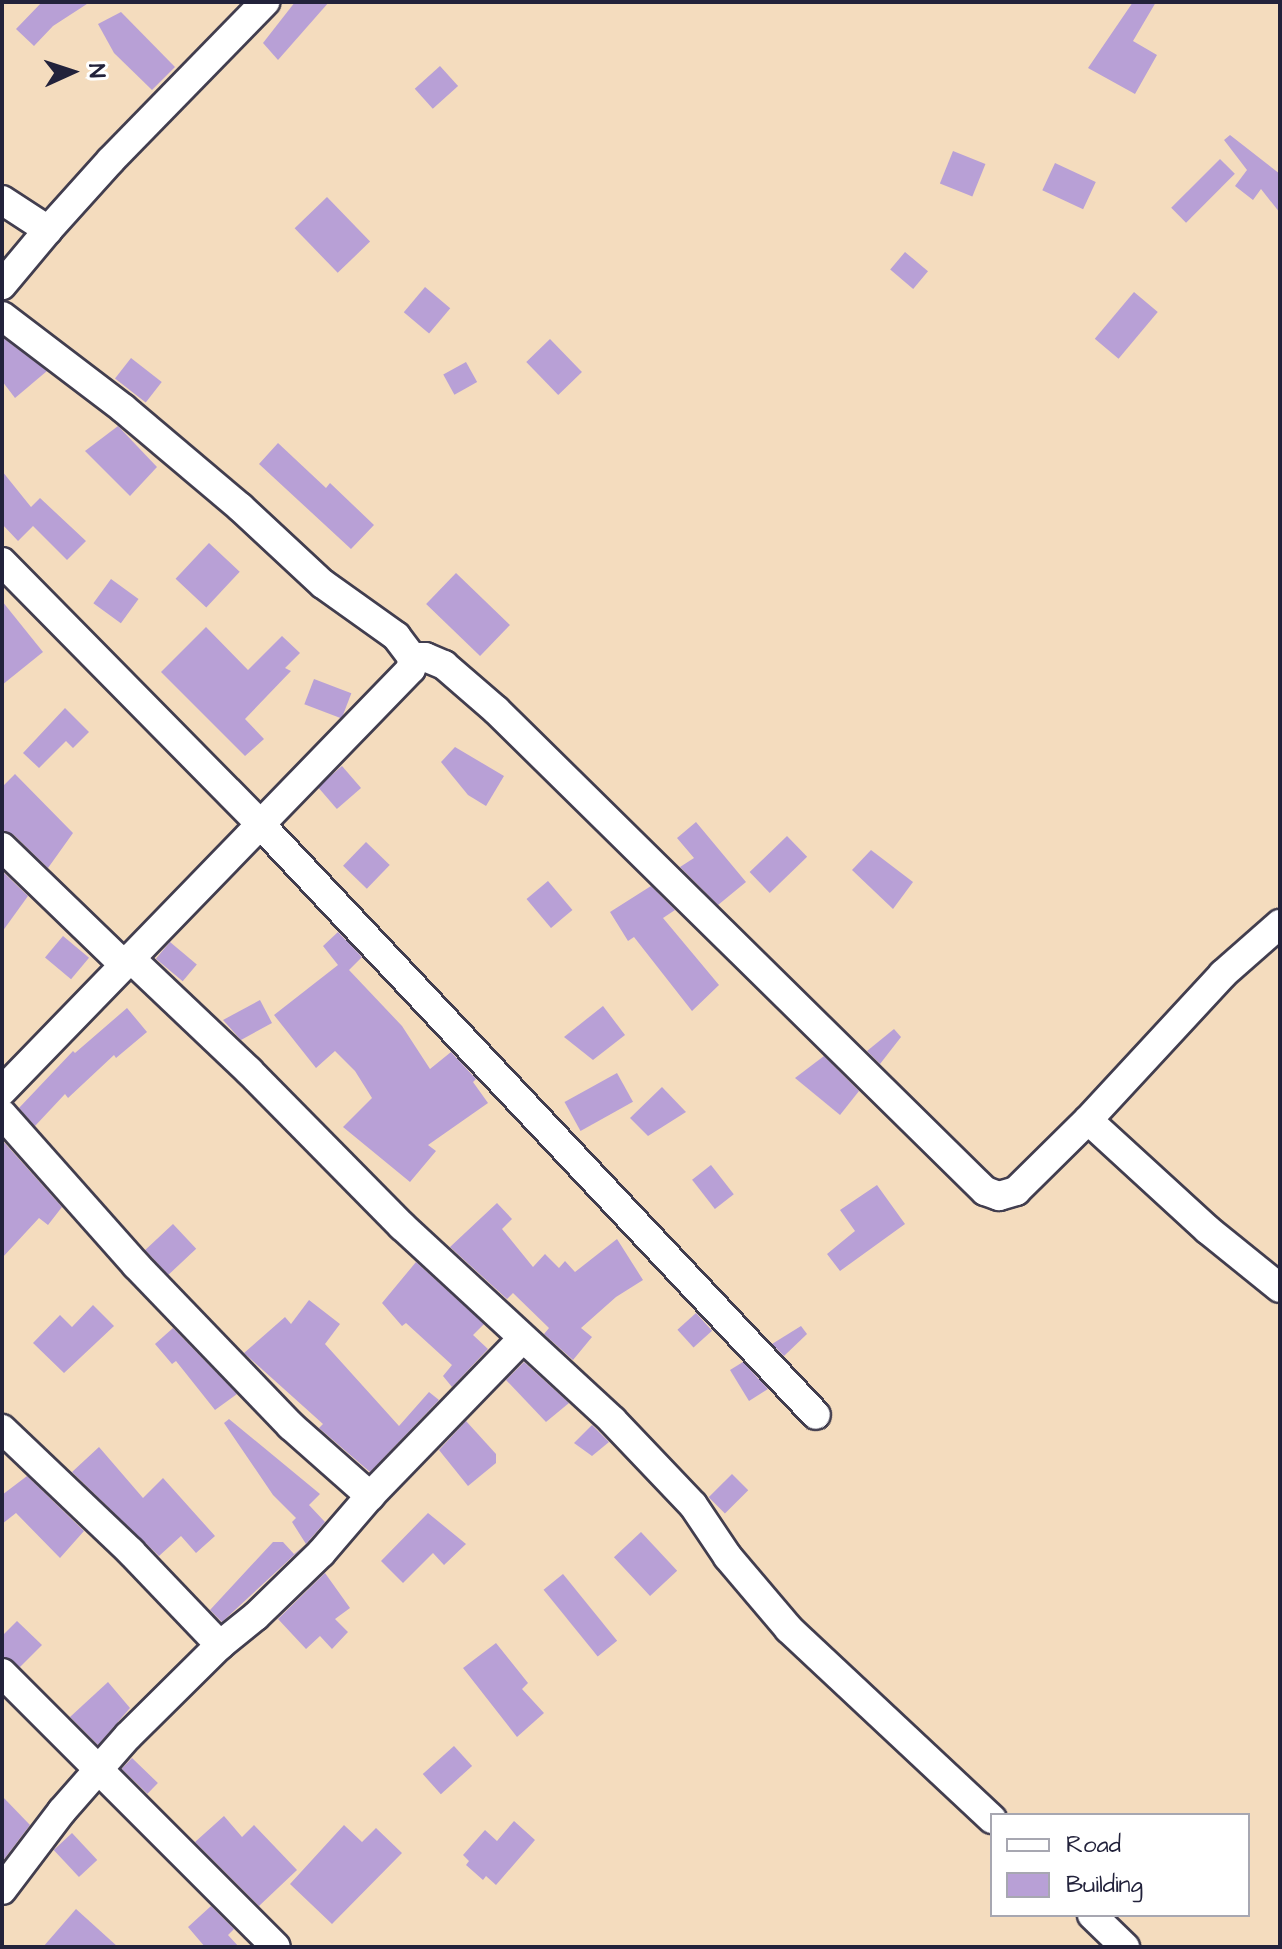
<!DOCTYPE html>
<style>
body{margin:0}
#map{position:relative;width:1282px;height:1949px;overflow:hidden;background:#f4dcbe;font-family:"Architects Daughter",sans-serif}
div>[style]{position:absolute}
.building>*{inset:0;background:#b8a0d6;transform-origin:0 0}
.roads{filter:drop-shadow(2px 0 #423e4f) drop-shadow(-2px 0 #423e4f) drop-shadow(0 2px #423e4f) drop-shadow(0 -2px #423e4f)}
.minor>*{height:28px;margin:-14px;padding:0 14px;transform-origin:14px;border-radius:14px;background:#fff}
span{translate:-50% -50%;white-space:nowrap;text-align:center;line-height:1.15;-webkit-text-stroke:8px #fff;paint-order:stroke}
.frame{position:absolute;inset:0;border:4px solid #22223b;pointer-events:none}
.legend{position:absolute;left:990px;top:1813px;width:260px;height:104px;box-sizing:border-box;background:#fff;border:2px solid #a7a7b1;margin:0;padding:10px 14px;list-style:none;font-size:24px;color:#22223b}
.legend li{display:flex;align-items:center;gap:16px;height:40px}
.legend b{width:40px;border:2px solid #a7a7b1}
.north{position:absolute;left:32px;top:32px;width:80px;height:80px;-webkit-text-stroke:6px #fff;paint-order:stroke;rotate:87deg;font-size:22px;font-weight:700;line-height:32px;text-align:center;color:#22223b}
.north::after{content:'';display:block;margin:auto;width:28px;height:36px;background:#22223b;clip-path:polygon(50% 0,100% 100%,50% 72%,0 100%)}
</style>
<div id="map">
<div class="building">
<i style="clip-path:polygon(42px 2px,90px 2px,53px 26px,34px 46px,16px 29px)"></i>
<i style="clip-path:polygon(295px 2px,329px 2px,278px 60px,263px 43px)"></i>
<i style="clip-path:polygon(1133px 2px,1156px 2px,1133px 41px,1157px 55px,1135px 94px,1088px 68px)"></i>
<i style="clip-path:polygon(121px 12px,175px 67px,152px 90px,114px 53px,98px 24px)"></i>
<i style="left:440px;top:66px;width:27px;height:34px;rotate:48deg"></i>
<i style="clip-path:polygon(1230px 135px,1280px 174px,1280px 213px,1261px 189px,1253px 200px,1235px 186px,1247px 170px,1224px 140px)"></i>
<i style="left:953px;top:151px;width:35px;height:35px;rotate:22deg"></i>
<i style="left:1220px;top:159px;width:21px;height:69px;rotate:45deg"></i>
<i style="left:1055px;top:163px;width:45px;height:30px;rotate:25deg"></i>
<i style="left:327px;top:197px;width:62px;height:45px;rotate:46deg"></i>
<i style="left:905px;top:252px;width:30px;height:23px;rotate:40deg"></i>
<i style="left:425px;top:287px;width:33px;height:33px;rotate:40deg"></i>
<i style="left:1134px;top:292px;width:31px;height:61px;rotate:40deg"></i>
<i style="clip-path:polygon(2px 337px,47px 371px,15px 398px,2px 381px)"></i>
<i style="left:550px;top:339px;width:46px;height:33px;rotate:46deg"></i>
<i style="left:131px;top:358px;width:39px;height:26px;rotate:38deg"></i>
<i style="left:466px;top:362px;width:23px;height:26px;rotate:61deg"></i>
<i style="clip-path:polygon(118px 426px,157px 467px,130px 496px,85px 451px)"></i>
<i style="clip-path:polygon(278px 443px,326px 488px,330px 483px,374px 525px,351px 549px,259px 464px)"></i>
<i style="clip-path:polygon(2px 471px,31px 507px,40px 498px,86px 541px,67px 560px,33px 526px,18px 541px,2px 524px)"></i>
<i style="left:209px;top:543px;width:42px;height:49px;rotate:43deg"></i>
<i style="left:456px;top:573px;width:75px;height:43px;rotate:44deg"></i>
<i style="left:111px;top:579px;width:34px;height:30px;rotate:36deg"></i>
<i style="clip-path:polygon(2px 601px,43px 652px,2px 685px)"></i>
<i style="clip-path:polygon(206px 627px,248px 670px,282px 636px,300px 653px,285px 668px,291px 671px,245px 719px,264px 739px,245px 756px,161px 672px)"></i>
<i style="left:314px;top:679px;width:40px;height:27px;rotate:21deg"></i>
<i style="clip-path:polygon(65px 708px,89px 732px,73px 748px,66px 741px,39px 768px,23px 753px)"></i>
<i style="clip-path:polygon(455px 747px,504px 776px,486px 806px,468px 795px,441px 762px)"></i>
<i style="left:342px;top:766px;width:29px;height:32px;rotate:49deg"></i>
<i style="clip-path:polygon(15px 774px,73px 833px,48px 868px,14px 835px,2px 830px,2px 787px)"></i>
<i style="clip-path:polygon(696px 822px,746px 882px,718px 905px,680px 867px,694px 858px,677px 838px)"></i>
<i style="left:787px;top:836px;width:29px;height:52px;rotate:46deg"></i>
<i style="left:366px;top:842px;width:33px;height:33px;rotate:44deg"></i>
<i style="clip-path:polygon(871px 850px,913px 882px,893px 909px,852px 870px)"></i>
<i style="clip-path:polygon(2px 871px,28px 896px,2px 932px)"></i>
<i style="left:548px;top:881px;width:38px;height:28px;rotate:50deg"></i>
<i style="clip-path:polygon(651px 886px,675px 910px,663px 918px,719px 985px,692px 1011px,634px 937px,628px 941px,610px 912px)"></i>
<i style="clip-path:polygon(338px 932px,362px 957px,349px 970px,402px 1026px,430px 1069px,451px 1052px,476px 1079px,473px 1082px,488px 1103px,428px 1145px,436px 1151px,410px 1182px,343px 1127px,372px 1098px,355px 1071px,335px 1051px,316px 1068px,274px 1015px,338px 965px,323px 946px)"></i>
<i style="left:63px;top:936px;width:34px;height:28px;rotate:40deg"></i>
<i style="left:170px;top:942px;width:35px;height:22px;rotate:40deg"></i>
<i style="clip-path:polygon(260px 1000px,272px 1023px,241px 1040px,223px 1020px)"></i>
<i style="clip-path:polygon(603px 1006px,625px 1035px,593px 1060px,564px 1037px)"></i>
<i style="clip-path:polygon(127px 1008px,147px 1032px,116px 1058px,114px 1055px,68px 1098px,65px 1094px,35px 1126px,19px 1108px,73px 1051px,75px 1053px)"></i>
<i style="clip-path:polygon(894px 1029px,901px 1037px,880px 1064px,867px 1051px)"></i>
<i style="clip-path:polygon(824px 1056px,859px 1091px,840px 1115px,795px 1078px)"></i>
<i style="left:617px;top:1073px;width:33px;height:60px;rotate:61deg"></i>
<i style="clip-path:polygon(662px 1087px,686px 1112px,648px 1136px,630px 1118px)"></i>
<i style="clip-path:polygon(2px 1140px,62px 1207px,48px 1225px,39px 1218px,2px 1258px)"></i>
<i style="left:711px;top:1165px;width:37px;height:24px;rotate:52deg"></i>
<i style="clip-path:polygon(877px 1185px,905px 1224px,840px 1271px,827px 1254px,855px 1231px,840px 1210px)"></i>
<i style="clip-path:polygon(497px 1203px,512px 1219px,502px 1229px,533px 1267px,545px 1254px,559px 1268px,565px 1261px,575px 1272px,617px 1239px,643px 1280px,616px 1297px,581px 1328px,592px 1337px,573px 1360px,544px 1334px,549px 1328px,513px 1293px,507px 1299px,450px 1247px)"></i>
<i style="left:173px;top:1224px;width:34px;height:38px;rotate:47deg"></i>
<i style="clip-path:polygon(416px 1262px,484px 1324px,473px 1335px,488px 1349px,452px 1387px,443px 1376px,452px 1365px,406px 1323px,402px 1326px,382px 1303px)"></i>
<i style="clip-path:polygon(309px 1300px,340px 1324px,325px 1344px,399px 1426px,429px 1392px,439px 1400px,370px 1472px,319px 1428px,323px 1424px,244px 1353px,285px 1317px,291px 1324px)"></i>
<i style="clip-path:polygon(93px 1305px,114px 1326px,64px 1373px,33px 1343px,60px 1315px,72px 1327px)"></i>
<i style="left:696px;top:1313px;width:24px;height:25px;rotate:48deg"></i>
<i style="clip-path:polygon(801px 1326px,807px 1334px,784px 1356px,772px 1344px)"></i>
<i style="clip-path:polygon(173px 1328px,237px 1394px,215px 1410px,176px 1361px,172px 1364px,155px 1344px)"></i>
<i style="clip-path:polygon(524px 1362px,569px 1403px,546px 1422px,506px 1380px)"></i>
<i style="clip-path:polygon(743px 1362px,768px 1389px,749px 1401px,730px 1370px)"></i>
<i style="clip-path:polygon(229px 1419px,320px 1494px,309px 1505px,325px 1522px,306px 1544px,292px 1522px,296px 1518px,273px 1495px,224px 1423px)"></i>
<i style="clip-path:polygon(466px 1421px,496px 1454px,496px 1463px,468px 1486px,439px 1450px)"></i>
<i style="clip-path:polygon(592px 1425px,609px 1442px,592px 1456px,574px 1443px)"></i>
<i style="clip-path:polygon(99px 1447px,143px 1498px,163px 1478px,215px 1536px,196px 1553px,181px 1536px,159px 1556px,72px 1472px)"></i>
<i style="left:732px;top:1474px;width:23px;height:33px;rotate:45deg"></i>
<i style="clip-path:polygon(27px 1476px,84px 1531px,60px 1558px,16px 1513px,2px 1524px,2px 1495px)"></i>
<i style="clip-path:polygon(428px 1513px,466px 1544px,444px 1565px,433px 1553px,403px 1583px,381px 1561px)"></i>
<i style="left:641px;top:1532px;width:53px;height:37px;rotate:47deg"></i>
<i style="clip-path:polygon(273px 1542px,283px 1542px,294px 1554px,305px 1545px,222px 1622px,210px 1610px)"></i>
<i style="clip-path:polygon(325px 1573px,350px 1608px,335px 1619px,348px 1632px,332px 1649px,320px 1636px,306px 1649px,278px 1619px)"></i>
<i style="left:563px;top:1574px;width:86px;height:25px;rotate:51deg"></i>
<i style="clip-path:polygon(17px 1621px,42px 1645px,20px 1667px,2px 1656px,2px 1636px)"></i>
<i style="clip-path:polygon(496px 1643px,528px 1683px,522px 1689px,544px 1713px,517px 1737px,463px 1668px)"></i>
<i style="clip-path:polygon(108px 1682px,130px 1708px,98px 1745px,70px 1717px)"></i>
<i style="left:454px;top:1746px;width:27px;height:42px;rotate:48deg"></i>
<i style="left:132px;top:1758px;width:36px;height:15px;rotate:44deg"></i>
<i style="clip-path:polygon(2px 1796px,30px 1825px,2px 1862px)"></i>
<i style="clip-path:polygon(224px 1816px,242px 1837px,254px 1825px,297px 1870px,259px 1906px,195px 1842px)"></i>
<i style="clip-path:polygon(514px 1821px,535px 1840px,496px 1885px,486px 1876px,483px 1880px,466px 1865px,469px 1861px,463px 1855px,485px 1830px,497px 1841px)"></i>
<i style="clip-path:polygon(344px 1825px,362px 1842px,376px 1828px,402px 1853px,332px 1924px,290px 1884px)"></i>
<i style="left:72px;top:1833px;width:37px;height:25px;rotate:47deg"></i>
<i style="clip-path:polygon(211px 1906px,234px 1929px,228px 1935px,239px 1947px,205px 1947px,188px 1927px)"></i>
<i style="clip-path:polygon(76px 1909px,118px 1947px,43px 1947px)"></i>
</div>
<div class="roads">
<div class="minor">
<i style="left:2px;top:200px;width:55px;rotate:33.1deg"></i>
<i style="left:48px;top:230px;width:72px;rotate:129.9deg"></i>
<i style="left:48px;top:230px;width:94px;rotate:-48deg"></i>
<i style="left:111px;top:160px;width:221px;rotate:-45.7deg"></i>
<i style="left:2px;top:316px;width:153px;rotate:37.3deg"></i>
<i style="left:124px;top:409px;width:152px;rotate:40.2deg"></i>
<i style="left:240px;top:507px;width:113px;rotate:42.9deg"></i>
<i style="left:323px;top:584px;width:90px;rotate:35.5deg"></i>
<i style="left:396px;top:636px;width:26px;rotate:53deg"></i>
<i style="left:412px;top:657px;width:12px;rotate:95deg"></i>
<i style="left:411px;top:669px;width:588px;rotate:134.1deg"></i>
<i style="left:2px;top:562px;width:368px;rotate:45.4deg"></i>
<i style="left:260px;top:824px;width:811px;rotate:46.75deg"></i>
<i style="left:412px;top:657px;width:13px"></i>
<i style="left:425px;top:657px;width:21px;rotate:23deg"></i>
<i style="left:444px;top:665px;width:69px;rotate:40.9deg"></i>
<i style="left:496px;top:710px;width:686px;rotate:44.53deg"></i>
<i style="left:985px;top:1191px;width:15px;rotate:20deg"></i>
<i style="left:999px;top:1196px;width:18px;rotate:-16deg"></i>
<i style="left:1016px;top:1191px;width:101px;rotate:-44.6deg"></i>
<i style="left:1088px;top:1120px;width:163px;rotate:42.5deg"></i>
<i style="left:1208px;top:1230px;width:92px;rotate:38.9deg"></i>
<i style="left:2px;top:847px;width:170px;rotate:44deg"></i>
<i style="left:130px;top:958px;width:164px;rotate:43.5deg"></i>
<i style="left:249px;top:1071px;width:218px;rotate:45.4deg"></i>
<i style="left:402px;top:1226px;width:286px;rotate:42.7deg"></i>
<i style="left:612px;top:1420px;width:117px;rotate:46.4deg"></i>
<i style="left:693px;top:1505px;width:63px;rotate:56.1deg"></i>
<i style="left:728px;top:1557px;width:94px;rotate:49.7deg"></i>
<i style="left:789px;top:1629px;width:278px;rotate:43.1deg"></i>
<i style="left:2px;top:1114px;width:202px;rotate:48.4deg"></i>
<i style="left:136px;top:1265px;width:223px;rotate:46.1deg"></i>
<i style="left:291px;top:1426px;width:106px;rotate:41.5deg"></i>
<i style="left:1088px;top:1120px;width:199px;rotate:-47.2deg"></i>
<i style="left:1223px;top:974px;width:76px;rotate:-41.3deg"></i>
<i style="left:2px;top:1429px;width:178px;rotate:43.6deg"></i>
<i style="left:131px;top:1552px;width:129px;rotate:46.3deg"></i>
<i style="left:2px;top:1673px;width:387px;rotate:45deg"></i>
<i style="left:2px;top:1890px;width:99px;rotate:-52.8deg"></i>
<i style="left:62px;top:1811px;width:100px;rotate:-48.7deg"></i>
<i style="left:128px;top:1736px;width:129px;rotate:-44.7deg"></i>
<i style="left:220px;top:1645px;width:46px;rotate:-38.9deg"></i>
<i style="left:256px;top:1616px;width:91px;rotate:-44.1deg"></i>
<i style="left:321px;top:1553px;width:75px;rotate:-49.3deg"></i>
<i style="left:370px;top:1496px;width:217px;rotate:-45.9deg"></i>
<i style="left:1092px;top:1915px;width:46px;rotate:44.1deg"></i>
</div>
</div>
<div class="frame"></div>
<ul class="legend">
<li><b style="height:10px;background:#fff"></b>Road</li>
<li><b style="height:22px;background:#b8a0d6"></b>Building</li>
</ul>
<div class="north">N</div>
</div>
